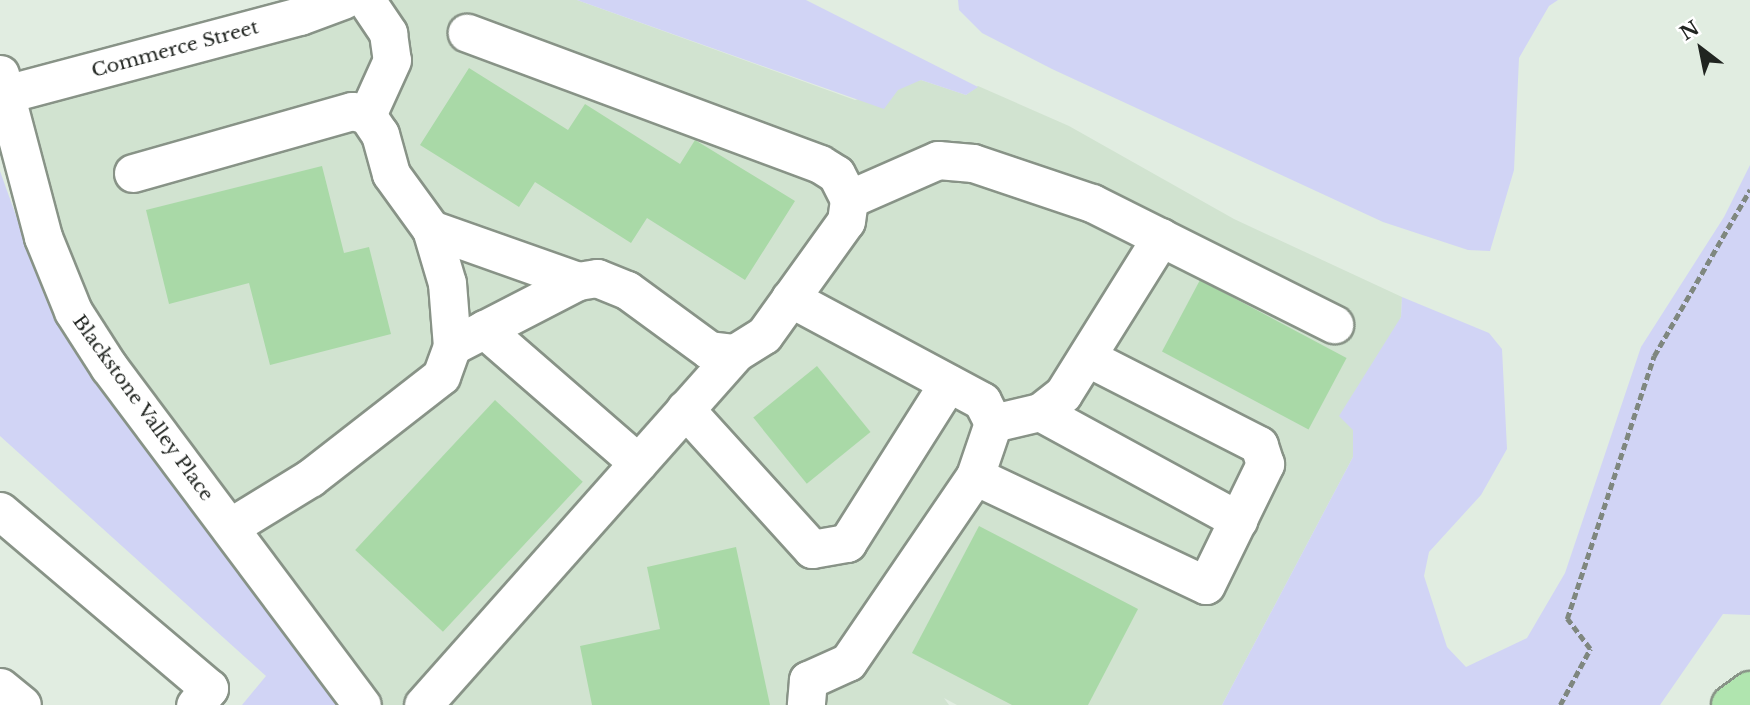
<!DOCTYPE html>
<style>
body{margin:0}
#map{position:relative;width:1750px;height:705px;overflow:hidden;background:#e1ede1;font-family:"Libre Baskerville",serif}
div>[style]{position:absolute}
.built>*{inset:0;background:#d1e3d0}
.green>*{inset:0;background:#d1d4f5}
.building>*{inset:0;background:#a9d9a7;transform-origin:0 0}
.path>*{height:4.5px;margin-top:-2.25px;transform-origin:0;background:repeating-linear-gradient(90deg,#7f877f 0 7px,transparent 0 10.5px)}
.roads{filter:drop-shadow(2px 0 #889387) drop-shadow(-2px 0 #889387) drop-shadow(0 2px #889387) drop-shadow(0 -2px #889387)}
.minor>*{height:37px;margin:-18.5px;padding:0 18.5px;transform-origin:18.5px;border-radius:18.5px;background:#fff}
.major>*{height:38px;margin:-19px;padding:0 19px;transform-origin:19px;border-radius:19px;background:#b0e5af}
span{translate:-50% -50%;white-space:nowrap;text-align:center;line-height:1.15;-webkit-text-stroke:5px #fff;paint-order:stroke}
.street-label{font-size:19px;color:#212521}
.north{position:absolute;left:1666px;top:14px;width:70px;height:70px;-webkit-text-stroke:5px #fff;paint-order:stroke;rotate:328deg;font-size:19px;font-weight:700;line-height:28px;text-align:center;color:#212521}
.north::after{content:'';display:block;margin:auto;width:24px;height:32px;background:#212521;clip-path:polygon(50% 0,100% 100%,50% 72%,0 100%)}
</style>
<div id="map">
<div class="built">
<i style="clip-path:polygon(363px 0,577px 0,855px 100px,921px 80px,966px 95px,978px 86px,1069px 126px,1234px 219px,1402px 297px,1401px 317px,1354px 430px,1353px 457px,1222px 705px,957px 705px,944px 698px,949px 705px,358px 705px,62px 294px,6px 101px)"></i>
</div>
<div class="green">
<i style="clip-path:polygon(577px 0,806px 0,978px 87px,966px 95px,921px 80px,898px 90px,884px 109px)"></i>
<i style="clip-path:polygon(958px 0,1558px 0,1549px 6px,1519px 58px,1514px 170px,1490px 251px,1468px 250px,1383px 222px,1052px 69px,982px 33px,959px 10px)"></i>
<i style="clip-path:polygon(1750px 165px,1750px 615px,1723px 614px,1660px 705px,1222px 705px,1353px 457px,1353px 430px,1339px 416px,1401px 317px,1402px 297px,1489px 333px,1502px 349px,1507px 449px,1481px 495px,1429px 552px,1424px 576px,1447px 647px,1466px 667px,1527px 638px,1565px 573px,1641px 347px,1724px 217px)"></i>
<i style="clip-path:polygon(0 171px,39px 280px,358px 705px,242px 705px,266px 676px,0 436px)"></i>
</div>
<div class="building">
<i style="clip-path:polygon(469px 68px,568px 130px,585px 104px,680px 164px,695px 140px,795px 201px,745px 280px,647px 218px,631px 243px,535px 182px,519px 207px,420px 145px)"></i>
<i style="clip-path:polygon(322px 166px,344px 253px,369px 247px,391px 334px,270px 365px,249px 283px,169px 304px,146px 210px)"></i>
<i style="left:1200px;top:280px;width:166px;height:81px;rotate:28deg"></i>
<i style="left:817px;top:366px;width:85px;height:82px;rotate:51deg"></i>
<i style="left:495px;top:400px;width:120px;height:205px;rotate:43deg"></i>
<i style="clip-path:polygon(979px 526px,1138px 609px,1088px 705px,1012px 705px,912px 653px)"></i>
<i style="clip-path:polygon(736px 547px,770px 705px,592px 705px,580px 646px,660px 629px,647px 567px)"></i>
</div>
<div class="path">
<i style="left:1560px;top:705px;width:64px;rotate:-61.8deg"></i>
<i style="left:1590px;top:649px;width:38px;rotate:-127deg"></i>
<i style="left:1567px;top:619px;width:277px;rotate:-71.7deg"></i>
<i style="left:1654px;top:356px;width:192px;rotate:-60deg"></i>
</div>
<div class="roads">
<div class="minor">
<i style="left:366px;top:0;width:40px;rotate:56deg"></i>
<i style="left:388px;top:33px;width:27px;rotate:82deg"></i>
<i style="left:392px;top:60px;width:60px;rotate:114.4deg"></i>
<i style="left:0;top:74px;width:169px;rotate:75.2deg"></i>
<i style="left:43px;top:237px;width:80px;rotate:67.9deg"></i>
<i style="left:73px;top:311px;width:67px;rotate:57.3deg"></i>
<i style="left:109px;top:367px;width:422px;rotate:53.2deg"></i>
<i style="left:6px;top:94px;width:304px;rotate:-14.9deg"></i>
<i style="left:300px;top:16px;width:46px;rotate:-20.4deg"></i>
<i style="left:133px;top:173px;width:228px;rotate:-15.8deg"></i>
<i style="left:352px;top:111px;width:16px;rotate:15deg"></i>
<i style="left:367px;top:115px;width:23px;rotate:56deg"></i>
<i style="left:380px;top:134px;width:41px;rotate:74.6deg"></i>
<i style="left:391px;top:174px;width:68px;rotate:54deg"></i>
<i style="left:431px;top:229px;width:56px;rotate:73.5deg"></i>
<i style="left:447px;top:283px;width:63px;rotate:85.5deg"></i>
<i style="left:452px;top:346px;width:32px;rotate:110deg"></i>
<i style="left:441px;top:376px;width:166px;rotate:142.1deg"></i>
<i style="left:310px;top:478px;width:94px;rotate:148.5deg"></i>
<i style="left:849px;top:199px;width:97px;rotate:-23.7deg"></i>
<i style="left:938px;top:160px;width:35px;rotate:5deg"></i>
<i style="left:973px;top:163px;width:126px;rotate:18.6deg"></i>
<i style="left:1092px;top:203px;width:271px;rotate:26.6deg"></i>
<i style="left:431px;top:229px;width:156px;rotate:19.5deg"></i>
<i style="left:790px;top:298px;width:218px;rotate:28.2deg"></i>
<i style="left:982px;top:401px;width:25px;rotate:63deg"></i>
<i style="left:993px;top:423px;width:56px;rotate:108.8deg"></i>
<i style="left:975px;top:476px;width:225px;rotate:124.3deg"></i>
<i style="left:848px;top:662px;width:44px;rotate:155.8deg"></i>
<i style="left:808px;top:680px;width:25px;rotate:95deg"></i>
<i style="left:484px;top:329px;width:204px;rotate:41deg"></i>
<i style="left:452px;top:346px;width:142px;rotate:-27.3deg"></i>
<i style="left:578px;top:281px;width:19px;rotate:-9deg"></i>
<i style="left:597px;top:278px;width:32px;rotate:22deg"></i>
<i style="left:627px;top:290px;width:102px;rotate:36.2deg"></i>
<i style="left:709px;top:350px;width:26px;rotate:7deg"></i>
<i style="left:735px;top:353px;width:34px;rotate:-32deg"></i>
<i style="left:764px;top:335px;width:140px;rotate:-54.3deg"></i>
<i style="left:846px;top:221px;width:22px;rotate:-82deg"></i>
<i style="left:849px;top:199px;width:28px;rotate:-117deg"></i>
<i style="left:836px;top:174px;width:19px;rotate:-148deg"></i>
<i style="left:820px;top:164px;width:377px;rotate:-159.6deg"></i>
<i style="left:685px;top:409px;width:189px;rotate:47.8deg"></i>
<i style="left:812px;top:549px;width:36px;rotate:-10deg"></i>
<i style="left:847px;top:543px;width:189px;rotate:-57.7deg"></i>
<i style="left:1040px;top:412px;width:226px;rotate:28.6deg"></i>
<i style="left:993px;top:423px;width:48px;rotate:-13.2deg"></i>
<i style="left:1040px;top:412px;width:29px;rotate:-38deg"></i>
<i style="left:1063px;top:394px;width:185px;rotate:-58deg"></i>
<i style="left:975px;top:476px;width:255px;rotate:25.3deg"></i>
<i style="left:1206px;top:585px;width:135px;rotate:-64deg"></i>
<i style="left:1265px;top:464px;width:20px;rotate:-108deg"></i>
<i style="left:1259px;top:445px;width:192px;rotate:-153deg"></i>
<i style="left:0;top:511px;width:274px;rotate:40.3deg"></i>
<i style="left:209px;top:688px;width:22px;rotate:129deg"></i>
<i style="left:0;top:687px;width:28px;rotate:39deg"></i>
<i style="left:423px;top:705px;width:470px;rotate:-48.4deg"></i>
</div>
<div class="major">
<i style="left:1731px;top:705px;width:24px;rotate:-36deg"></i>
</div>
</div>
<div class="street-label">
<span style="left:175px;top:49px;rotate:-15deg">Commerce Street</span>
<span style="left:143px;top:408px;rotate:54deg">Blackstone Valley Place</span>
</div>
<div class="north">N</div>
</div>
